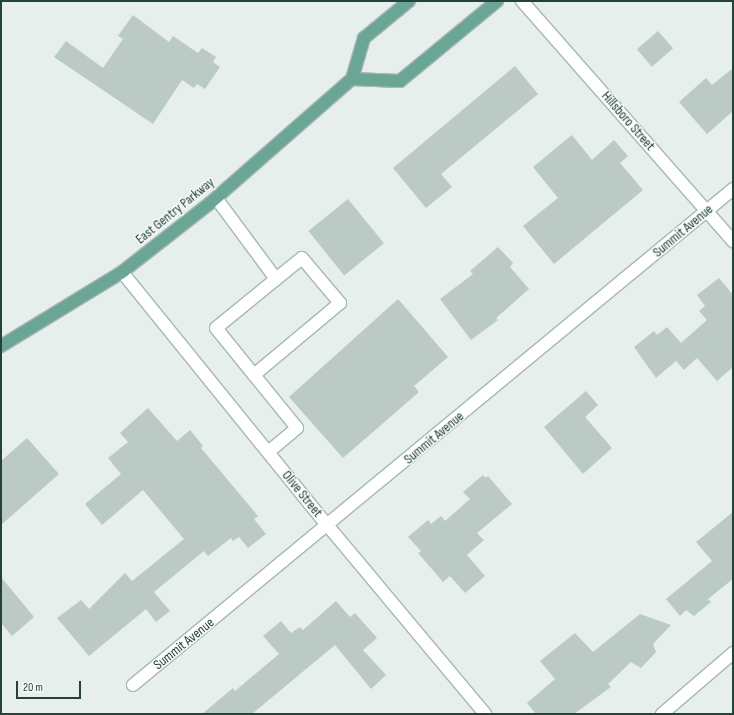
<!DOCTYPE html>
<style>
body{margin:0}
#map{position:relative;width:734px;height:715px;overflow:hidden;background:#e6efeb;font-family:"Sofia Sans Condensed",sans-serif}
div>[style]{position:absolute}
.building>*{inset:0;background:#bbcac4;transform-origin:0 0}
.roads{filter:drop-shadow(1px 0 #a8b8b2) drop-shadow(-1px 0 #a8b8b2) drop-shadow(0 1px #a8b8b2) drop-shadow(0 -1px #a8b8b2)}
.minor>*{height:12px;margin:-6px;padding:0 6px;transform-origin:6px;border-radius:6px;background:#fff}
.major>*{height:12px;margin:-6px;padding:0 6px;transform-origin:6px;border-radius:6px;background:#6aa596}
span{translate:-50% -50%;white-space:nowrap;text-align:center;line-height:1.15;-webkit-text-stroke:3px #f7fbf9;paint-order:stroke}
.street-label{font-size:14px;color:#24423a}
.frame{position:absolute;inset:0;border:2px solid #24423a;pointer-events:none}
.scale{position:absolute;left:16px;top:681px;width:65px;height:18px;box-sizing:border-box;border:2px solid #24423a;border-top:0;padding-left:5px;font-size:12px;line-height:14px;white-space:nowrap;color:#24423a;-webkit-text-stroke:3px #f7fbf9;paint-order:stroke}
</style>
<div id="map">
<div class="building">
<i style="clip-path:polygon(133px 15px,169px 42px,173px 36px,198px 53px,202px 48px,216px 57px,213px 62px,220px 67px,205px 89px,197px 84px,194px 88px,182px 80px,153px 124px,54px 57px,66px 41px,103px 68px,123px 39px,118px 36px)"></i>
<i style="left:658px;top:31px;width:23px;height:28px;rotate:49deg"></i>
<i style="clip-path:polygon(515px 66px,538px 94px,441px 174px,452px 187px,426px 208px,393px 168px)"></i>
<i style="clip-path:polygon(733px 68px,733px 111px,707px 134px,679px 102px,706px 78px,712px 85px)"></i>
<i style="clip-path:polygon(572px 135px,592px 160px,614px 140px,628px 156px,620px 163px,643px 190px,554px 264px,523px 226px,558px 198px,533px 167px)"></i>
<i style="left:348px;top:199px;width:57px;height:51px;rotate:51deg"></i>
<i style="clip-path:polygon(498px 247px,513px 263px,510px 267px,529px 289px,496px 318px,498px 320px,471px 340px,440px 299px,473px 274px,470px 271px)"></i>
<i style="clip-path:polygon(719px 278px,733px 295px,733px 367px,717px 381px,697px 358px,684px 370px,676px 361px,656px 378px,634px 347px,654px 331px,657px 335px,667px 327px,681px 343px,707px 320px,699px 311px,705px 306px,697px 295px)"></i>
<i style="clip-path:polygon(398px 299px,448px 357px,414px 386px,419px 392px,343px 458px,289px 397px)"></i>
<i style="clip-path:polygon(586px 391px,598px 405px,585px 417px,612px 448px,583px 474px,544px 427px)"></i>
<i style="clip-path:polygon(148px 408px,177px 441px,190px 430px,203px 446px,201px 448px,258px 516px,254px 519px,266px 534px,248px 548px,239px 537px,233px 541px,231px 538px,208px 556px,204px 551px,154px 592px,170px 611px,156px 622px,146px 609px,89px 656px,57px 618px,81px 600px,89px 609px,125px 573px,132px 581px,184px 539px,143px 490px,102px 525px,85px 504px,121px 474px,108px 458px,128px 442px,120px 433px)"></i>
<i style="clip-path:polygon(27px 438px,59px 474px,1px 525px,1px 461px)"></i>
<i style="clip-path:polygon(483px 475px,486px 478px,488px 476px,512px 504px,477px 533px,484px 540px,467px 555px,485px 576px,465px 593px,450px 576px,443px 582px,418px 553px,421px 551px,408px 537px,428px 520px,431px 524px,441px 516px,445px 521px,470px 499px,463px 492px)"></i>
<i style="clip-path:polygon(733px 512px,733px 579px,708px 599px,711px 602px,694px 616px,686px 610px,680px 616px,666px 599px,712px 561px,696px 542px)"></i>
<i style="clip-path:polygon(1px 577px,34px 617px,12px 636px,1px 623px)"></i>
<i style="clip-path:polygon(336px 601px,350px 617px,355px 613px,377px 638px,363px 650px,386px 675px,371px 689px,335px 645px,252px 714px,202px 714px,233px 688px,235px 691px,279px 654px,263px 636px,281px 621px,291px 633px,300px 627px,303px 630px)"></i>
<i style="clip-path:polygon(640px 614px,671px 625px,653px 644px,656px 652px,641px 668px,631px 662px,608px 684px,611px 687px,574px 714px,536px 714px,527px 703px,555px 679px,540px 661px,575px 633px,593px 652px)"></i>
</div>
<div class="roads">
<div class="minor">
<i style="left:522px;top:1px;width:320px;rotate:48.7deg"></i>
<i style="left:216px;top:198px;width:101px;rotate:53.5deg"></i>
<i style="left:276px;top:279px;width:33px;rotate:-39deg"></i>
<i style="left:302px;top:258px;width:59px;rotate:49.8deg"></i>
<i style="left:340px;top:303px;width:112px;rotate:140.1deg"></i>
<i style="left:254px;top:375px;width:60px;rotate:-129deg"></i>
<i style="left:216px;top:328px;width:77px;rotate:-39.2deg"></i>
<i style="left:122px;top:272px;width:327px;rotate:51deg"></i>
<i style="left:328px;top:526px;width:245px;rotate:50.1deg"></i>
<i style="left:254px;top:375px;width:68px;rotate:50.9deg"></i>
<i style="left:297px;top:428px;width:38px;rotate:140deg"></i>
<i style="left:133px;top:685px;width:778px;rotate:-39.58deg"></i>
<i style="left:662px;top:714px;width:94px;rotate:-40.7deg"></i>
</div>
<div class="major">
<i style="left:352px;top:79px;width:48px;rotate:2.4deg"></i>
<i style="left:400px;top:81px;width:126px;rotate:-39.5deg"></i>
<i style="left:1px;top:346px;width:142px;rotate:-31.4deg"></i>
<i style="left:122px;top:272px;width:110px;rotate:-38deg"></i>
<i style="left:209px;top:204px;width:190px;rotate:-41.2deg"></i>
<i style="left:352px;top:79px;width:43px;rotate:-73.7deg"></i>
<i style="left:364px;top:38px;width:58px;rotate:-39.4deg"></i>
</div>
</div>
<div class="street-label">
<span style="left:628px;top:121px;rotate:49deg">Hillsboro Street</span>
<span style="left:175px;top:211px;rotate:-39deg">East Gentry Parkway</span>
<span style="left:683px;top:231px;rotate:-40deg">Summit Avenue</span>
<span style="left:434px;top:438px;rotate:-40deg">Summit Avenue</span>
<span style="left:302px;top:494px;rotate:51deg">Olive Street</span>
<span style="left:184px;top:644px;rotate:-39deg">Summit Avenue</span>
</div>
<div class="frame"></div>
<div class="scale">20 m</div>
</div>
